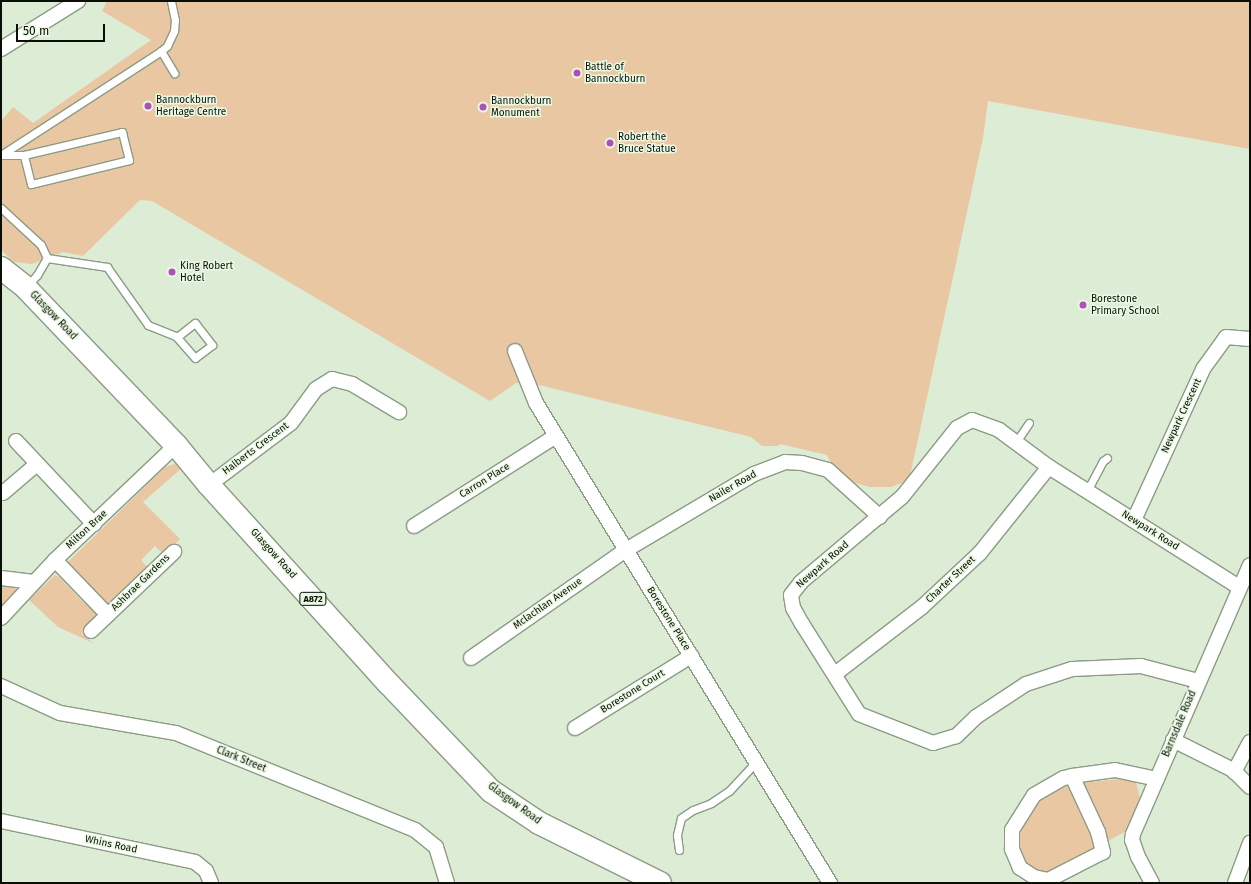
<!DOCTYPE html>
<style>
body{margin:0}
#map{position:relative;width:1251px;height:884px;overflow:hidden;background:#dcecd5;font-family:"Fira Sans",sans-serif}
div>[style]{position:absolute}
.green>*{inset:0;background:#eac7a3}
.roads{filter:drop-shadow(1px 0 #8c9b85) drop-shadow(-1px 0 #8c9b85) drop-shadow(0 1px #8c9b85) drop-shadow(0 -1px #8c9b85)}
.lane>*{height:7px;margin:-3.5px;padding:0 3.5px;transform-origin:3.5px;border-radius:3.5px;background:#fff}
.street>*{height:14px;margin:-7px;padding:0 7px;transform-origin:7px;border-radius:7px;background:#fff}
.primary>*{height:22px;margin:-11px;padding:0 11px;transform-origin:11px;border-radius:11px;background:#fff}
.dots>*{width:11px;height:11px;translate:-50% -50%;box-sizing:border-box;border:2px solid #e9f9e2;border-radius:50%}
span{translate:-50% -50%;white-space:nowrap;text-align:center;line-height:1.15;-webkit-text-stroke:3px #e9f9e2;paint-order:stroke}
.shield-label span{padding:1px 3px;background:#e9f9e2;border:1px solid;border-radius:3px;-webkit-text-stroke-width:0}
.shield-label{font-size:9px;color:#090e07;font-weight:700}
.poi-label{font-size:10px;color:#090e07}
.left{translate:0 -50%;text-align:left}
.street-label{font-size:10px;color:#090e07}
.frame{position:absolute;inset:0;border:2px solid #090e07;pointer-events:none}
.scale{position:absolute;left:16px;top:24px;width:89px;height:18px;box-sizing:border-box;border:2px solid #090e07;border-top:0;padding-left:5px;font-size:12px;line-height:14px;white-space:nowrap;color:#090e07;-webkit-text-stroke:3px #e9f9e2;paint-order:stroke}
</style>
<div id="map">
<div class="green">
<i style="clip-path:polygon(107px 1px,1244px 1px,1250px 3px,1250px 149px,988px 101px,983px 138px,910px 476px,902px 483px,891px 487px,870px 487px,855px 483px,841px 474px,832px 465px,827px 455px,780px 444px,778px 446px,762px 446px,751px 437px,535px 384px,516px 383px,490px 401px,152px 201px,140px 200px,83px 256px,63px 252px,32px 264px,14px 262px,1px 250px,1px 121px,13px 107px,33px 123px,151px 40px,102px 11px)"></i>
<i style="clip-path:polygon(178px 463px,183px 467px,143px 502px,180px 539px,164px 555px,155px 546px,141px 560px,148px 568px,108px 604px,67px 563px,165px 467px)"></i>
<i style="clip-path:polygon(55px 575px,59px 577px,85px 604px,88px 602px,99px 613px,84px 628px,85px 630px,82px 634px,93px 643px,58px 627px,29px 600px)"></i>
<i style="clip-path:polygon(1px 581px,13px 584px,16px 589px,16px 593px,2px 606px,1px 605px)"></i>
<i style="clip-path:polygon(1129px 778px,1136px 782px,1140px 798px,1125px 832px,1044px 874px,1028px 868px,1018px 850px,1017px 834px,1027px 813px,1045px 795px,1071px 784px)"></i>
</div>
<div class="roads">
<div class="lane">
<i style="left:161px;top:51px;width:26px;rotate:59deg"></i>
<i style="left:1px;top:155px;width:23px"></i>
<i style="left:24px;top:155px;width:101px;rotate:-13.2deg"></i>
<i style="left:122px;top:132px;width:29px;rotate:76deg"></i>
<i style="left:129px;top:160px;width:101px;rotate:166.2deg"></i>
<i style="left:31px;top:184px;width:30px;rotate:-104deg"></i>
<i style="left:1px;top:155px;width:191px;rotate:-33deg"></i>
<i style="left:161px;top:51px;width:8px;rotate:-40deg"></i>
<i style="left:167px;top:46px;width:17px;rotate:-65deg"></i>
<i style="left:174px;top:31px;width:11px;rotate:-85deg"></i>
<i style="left:175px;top:20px;width:19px;rotate:-102deg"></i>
<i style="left:1px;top:208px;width:54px;rotate:42.8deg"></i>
<i style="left:41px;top:245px;width:14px;rotate:65deg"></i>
<i style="left:27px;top:286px;width:15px;rotate:-48deg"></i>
<i style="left:37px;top:275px;width:20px;rotate:-60deg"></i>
<i style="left:47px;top:258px;width:61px;rotate:8.5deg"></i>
<i style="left:107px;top:267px;width:71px;rotate:54.7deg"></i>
<i style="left:148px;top:325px;width:31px;rotate:22deg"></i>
<i style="left:177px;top:337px;width:23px;rotate:-38deg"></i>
<i style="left:195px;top:323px;width:28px;rotate:52deg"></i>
<i style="left:212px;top:345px;width:21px;rotate:143deg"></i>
<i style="left:195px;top:358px;width:28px;rotate:-131deg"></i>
<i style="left:1016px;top:442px;width:23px;rotate:-56deg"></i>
<i style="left:1087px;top:491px;width:34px;rotate:-62deg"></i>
<i style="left:1103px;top:461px;width:5px;rotate:-37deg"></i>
<i style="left:679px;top:850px;width:15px;rotate:-98deg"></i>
<i style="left:677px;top:835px;width:17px;rotate:-77deg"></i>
<i style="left:681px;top:818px;width:14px;rotate:-34deg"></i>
<i style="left:693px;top:810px;width:19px;rotate:-21deg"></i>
<i style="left:711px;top:803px;width:22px;rotate:-34deg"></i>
<i style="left:729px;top:791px;width:40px;rotate:-47deg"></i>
</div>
<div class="street">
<i style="left:1px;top:49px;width:91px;rotate:-31.9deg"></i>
<i style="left:515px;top:351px;width:56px;rotate:68deg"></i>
<i style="left:536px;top:403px;width:563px;rotate:58.51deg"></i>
<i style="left:16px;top:441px;width:114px;rotate:46.8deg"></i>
<i style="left:209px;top:485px;width:103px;rotate:-37.1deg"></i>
<i style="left:291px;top:423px;width:42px;rotate:-53.7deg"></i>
<i style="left:316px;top:389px;width:19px;rotate:-32deg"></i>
<i style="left:332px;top:379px;width:21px;rotate:14deg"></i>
<i style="left:352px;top:384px;width:55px;rotate:30.8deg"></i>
<i style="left:3px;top:493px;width:45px;rotate:-40.5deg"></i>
<i style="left:1134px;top:520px;width:166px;rotate:-65.4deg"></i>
<i style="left:1203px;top:369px;width:39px;rotate:-54deg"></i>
<i style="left:1226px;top:337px;width:24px;rotate:5deg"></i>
<i style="left:414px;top:526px;width:168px;rotate:-32.4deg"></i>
<i style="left:55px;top:560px;width:76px;rotate:46.1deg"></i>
<i style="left:1px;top:578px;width:33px;rotate:7deg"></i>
<i style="left:1px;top:618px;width:79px;rotate:-47deg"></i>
<i style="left:55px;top:560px;width:167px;rotate:-43.5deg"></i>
<i style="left:91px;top:631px;width:115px;rotate:-43.6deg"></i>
<i style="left:471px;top:658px;width:189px;rotate:-34.9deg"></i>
<i style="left:626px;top:550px;width:149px;rotate:-30.7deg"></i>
<i style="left:754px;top:474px;width:33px;rotate:-21deg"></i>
<i style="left:785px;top:462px;width:17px;rotate:3deg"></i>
<i style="left:802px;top:463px;width:27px;rotate:15deg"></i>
<i style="left:828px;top:470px;width:70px;rotate:42.1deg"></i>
<i style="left:835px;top:674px;width:110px;rotate:-37.6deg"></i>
<i style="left:922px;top:607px;width:79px;rotate:-43deg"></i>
<i style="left:980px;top:553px;width:110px;rotate:-51.3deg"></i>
<i style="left:1198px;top:681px;width:59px;rotate:-165.3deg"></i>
<i style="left:1141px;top:666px;width:69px;rotate:177.5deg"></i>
<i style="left:1072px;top:669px;width:48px;rotate:161.9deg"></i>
<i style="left:1026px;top:684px;width:60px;rotate:146.6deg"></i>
<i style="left:976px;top:717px;width:28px;rotate:136deg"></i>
<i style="left:956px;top:736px;width:24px;rotate:163deg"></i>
<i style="left:933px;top:743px;width:79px;rotate:-158.6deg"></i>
<i style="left:859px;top:714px;width:107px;rotate:-122.3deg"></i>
<i style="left:802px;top:624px;width:18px;rotate:-119deg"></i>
<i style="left:793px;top:608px;width:13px;rotate:-99deg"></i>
<i style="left:791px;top:595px;width:16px;rotate:-52deg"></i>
<i style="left:801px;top:582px;width:132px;rotate:-40.1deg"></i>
<i style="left:902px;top:497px;width:88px;rotate:-51.4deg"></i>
<i style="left:957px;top:428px;width:17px;rotate:-28deg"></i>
<i style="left:972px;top:420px;width:29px;rotate:20deg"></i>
<i style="left:999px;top:430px;width:62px;rotate:36.5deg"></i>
<i style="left:1049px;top:467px;width:225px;rotate:32.3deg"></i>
<i style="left:1px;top:686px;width:65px;rotate:24.6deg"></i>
<i style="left:60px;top:713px;width:118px;rotate:9.8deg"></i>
<i style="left:176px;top:733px;width:258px;rotate:22.1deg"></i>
<i style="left:415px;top:830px;width:27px;rotate:39deg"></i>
<i style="left:436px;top:847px;width:38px;rotate:73deg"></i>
<i style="left:575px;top:728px;width:137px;rotate:-31.8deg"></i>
<i style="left:1173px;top:740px;width:67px;rotate:26.6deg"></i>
<i style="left:1233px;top:770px;width:24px;rotate:45deg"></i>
<i style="left:1234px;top:772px;width:34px;rotate:-62deg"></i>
<i style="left:1072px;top:776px;width:62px;rotate:65.1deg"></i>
<i style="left:1098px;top:832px;width:21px;rotate:76deg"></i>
<i style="left:1103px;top:852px;width:62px;rotate:153deg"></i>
<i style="left:1048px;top:880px;width:14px;rotate:-168deg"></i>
<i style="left:1034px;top:877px;width:17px;rotate:-147deg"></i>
<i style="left:1020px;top:868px;width:21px;rotate:-113deg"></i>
<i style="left:1012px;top:849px;width:19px;rotate:-90deg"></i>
<i style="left:1012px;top:830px;width:41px;rotate:-57.8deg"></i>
<i style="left:1034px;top:795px;width:34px;rotate:-30deg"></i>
<i style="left:1064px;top:778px;width:8px;rotate:-14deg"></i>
<i style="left:1072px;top:776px;width:43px;rotate:-7.9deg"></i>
<i style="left:1115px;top:770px;width:43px;rotate:12.1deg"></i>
<i style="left:1px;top:821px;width:198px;rotate:11.9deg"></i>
<i style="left:195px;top:862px;width:14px;rotate:39deg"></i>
<i style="left:206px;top:871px;width:13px;rotate:67deg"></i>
<i style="left:1152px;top:883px;width:30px;rotate:-118deg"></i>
<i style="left:1138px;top:857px;width:18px;rotate:-109deg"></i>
<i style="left:1132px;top:840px;width:6px;rotate:-81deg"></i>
<i style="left:1133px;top:834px;width:293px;rotate:-66.5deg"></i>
<i style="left:1235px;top:883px;width:43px;rotate:-69.4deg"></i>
</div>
<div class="primary">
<i style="left:1px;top:268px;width:31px;rotate:38deg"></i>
<i style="left:25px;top:287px;width:219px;rotate:46.3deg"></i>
<i style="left:176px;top:445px;width:52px;rotate:50.5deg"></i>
<i style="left:209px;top:485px;width:268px;rotate:47.9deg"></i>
<i style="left:389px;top:684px;width:148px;rotate:46.4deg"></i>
<i style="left:491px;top:791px;width:58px;rotate:33.7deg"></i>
<i style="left:539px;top:823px;width:135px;rotate:26.4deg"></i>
</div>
</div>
<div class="dots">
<i style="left:577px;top:73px;background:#af50b8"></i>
<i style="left:148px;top:106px;background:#af50b8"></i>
<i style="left:483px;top:107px;background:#af50b8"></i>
<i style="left:610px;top:143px;background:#af50b8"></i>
<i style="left:172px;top:272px;background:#af50b8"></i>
<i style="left:1083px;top:305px;background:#af50b8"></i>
</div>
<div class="shield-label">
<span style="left:313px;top:599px">A872</span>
</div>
<div class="poi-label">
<span class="left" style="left:585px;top:73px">Battle of<br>Bannockburn</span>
<span class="left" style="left:156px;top:106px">Bannockburn<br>Heritage Centre</span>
<span class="left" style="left:491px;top:107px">Bannockburn<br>Monument</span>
<span class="left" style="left:618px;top:143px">Robert the<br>Bruce Statue</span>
<span class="left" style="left:180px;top:272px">King Robert<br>Hotel</span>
<span class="left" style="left:1091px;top:305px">Borestone<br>Primary School</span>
</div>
<div class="street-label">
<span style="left:53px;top:316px;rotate:46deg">Glasgow Road</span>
<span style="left:1182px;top:416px;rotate:-65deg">Newpark Crescent</span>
<span style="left:256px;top:449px;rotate:-37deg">Halberts Crescent</span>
<span style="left:485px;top:481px;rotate:-32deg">Carron Place</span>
<span style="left:733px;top:487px;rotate:-30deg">Nailer Road</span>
<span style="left:87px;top:530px;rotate:-43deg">Milton Brae</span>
<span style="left:1150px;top:531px;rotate:32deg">Newpark Road</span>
<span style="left:273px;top:554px;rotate:48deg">Glasgow Road</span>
<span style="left:823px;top:565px;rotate:-41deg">Newpark Road</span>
<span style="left:951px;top:580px;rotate:-43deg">Charter Street</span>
<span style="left:141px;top:583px;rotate:-44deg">Ashbrae Gardens</span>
<span style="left:548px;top:604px;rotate:-35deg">Mclachlan Avenue</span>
<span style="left:668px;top:619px;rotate:58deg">Borestone Place</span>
<span style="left:633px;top:692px;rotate:-32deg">Borestone Court</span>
<span style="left:1180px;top:724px;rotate:-67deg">Barnsdale Road</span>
<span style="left:241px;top:760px;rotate:22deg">Clark Street</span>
<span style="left:514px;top:804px;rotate:36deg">Glasgow Road</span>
<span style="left:111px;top:845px;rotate:12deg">Whins Road</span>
</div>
<div class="frame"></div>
<div class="scale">50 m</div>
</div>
